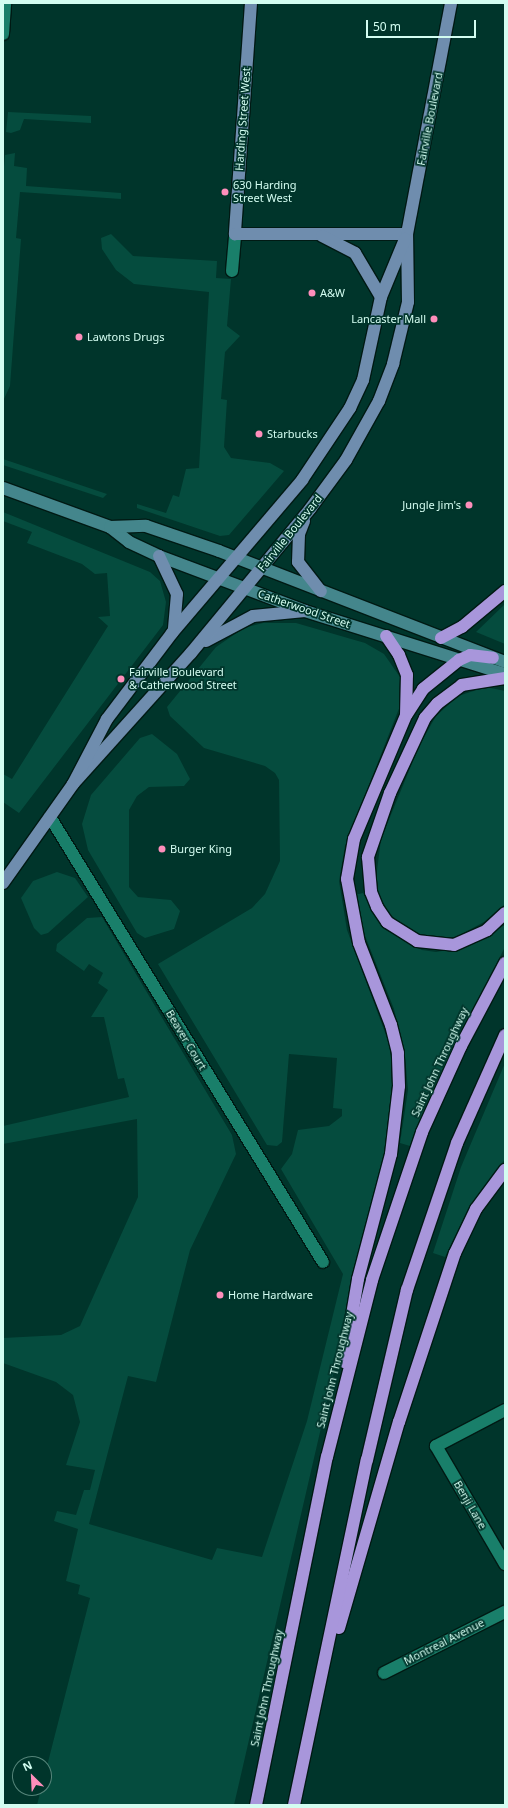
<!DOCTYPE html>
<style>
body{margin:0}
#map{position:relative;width:508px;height:1808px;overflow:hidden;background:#00352b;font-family:"Noto Sans",sans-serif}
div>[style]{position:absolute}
.green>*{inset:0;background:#054c3e}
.roads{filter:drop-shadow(1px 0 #001a14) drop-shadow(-1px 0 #001a14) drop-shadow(0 1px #001a14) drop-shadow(0 -1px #001a14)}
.street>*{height:12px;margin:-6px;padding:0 6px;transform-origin:6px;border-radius:6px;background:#197f6a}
.secondary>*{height:12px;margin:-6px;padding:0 6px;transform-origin:6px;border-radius:6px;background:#44868c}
.primary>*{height:12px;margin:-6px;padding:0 6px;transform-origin:6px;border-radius:6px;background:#6f8dae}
.highway>*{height:12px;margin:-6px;padding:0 6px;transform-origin:6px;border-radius:6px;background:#a896db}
.dots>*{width:11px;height:11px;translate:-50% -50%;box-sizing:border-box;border:2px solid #00352b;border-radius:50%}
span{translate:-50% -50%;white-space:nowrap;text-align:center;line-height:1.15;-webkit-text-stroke:3.5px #00352b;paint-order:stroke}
.street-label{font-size:11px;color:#d3fdf1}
.poi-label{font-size:11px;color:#d3fdf1}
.left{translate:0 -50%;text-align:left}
.right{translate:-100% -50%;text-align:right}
.frame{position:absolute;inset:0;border:4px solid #d3fdf1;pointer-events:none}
.north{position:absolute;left:12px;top:1756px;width:40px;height:40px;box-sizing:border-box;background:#00352b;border:1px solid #54857a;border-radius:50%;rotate:336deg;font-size:11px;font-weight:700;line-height:16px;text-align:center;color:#d3fdf1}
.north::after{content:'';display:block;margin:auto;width:14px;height:18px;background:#fe8ebb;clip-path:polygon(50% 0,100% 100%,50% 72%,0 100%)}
.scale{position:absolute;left:366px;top:20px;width:110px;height:18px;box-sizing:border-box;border:2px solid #d3fdf1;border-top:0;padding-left:5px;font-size:12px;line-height:14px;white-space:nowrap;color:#d3fdf1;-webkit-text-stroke:3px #00352b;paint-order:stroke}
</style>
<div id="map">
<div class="green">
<i style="clip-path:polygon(8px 112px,91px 116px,91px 123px,24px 119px,20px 130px,11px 133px,6px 132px)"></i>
<i style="clip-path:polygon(15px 153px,14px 166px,27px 168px,26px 186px,121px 193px,121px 199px,20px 192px,16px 238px,21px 239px,10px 386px,3px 401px,3px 178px,5px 155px)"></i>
<i style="clip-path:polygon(111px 234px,133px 256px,217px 261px,216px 278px,231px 279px,227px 326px,240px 336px,225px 352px,221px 399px,227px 400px,224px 447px,231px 458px,270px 463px,284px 471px,229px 535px,220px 536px,137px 508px,137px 504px,166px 513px,173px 495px,179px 497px,186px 469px,199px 468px,209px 292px,134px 284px,116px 270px,102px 249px,101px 238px)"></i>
<i style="clip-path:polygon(3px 459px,107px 494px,103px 498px,3px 465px)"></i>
<i style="clip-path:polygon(3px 512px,150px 572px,160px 581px,166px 602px,163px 625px,19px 813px,3px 802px,3px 774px,12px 779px,108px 626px,98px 617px,110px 616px,107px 573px,95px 574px,82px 564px,27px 543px,32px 532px,3px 521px)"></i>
<i style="clip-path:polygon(505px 604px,505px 644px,476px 632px)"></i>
<i style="clip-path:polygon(263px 623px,296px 623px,365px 643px,384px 654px,400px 677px,400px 706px,345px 846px,339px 881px,347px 930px,390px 1046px,393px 1085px,389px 1133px,234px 1805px,37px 1805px,90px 1598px,78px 1594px,80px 1585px,66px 1581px,78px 1529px,54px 1521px,57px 1511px,76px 1515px,84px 1490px,90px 1490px,95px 1470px,66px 1465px,80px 1422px,73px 1395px,56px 1382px,3px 1363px,3px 1338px,61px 1335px,80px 1326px,138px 1197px,137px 1119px,3px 1144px,3px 1126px,129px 1097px,124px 1078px,118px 1079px,104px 1017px,91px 1017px,108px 990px,98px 983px,103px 973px,89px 964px,84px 971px,56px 951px,57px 944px,87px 918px,102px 917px,232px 1135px,236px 1154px,190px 1250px,156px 1382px,128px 1376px,89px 1524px,212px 1560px,217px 1548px,262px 1557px,307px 1421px,343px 1274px,281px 1169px,292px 1154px,298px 1130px,329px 1126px,342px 1116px,342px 1109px,333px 1108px,337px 1058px,289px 1054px,282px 1142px,277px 1146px,267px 1145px,158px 964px,252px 908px,265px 894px,280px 861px,279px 780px,275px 773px,265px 766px,204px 748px,170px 716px,167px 707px,216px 647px,244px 628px)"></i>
<i style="clip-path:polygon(486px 687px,505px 691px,505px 904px,484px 922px,456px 937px,443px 939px,415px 934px,389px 914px,375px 886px,381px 839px,420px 744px,436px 716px,458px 696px)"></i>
<i style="clip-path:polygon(152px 734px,177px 754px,190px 779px,184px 786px,149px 787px,137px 796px,129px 810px,129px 887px,138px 897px,171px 900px,180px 911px,174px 929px,145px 938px,137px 933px,88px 850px,82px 824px,91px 795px,140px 738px)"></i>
<i style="clip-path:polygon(57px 872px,75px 878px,88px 897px,48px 933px,41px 935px,34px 928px,21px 898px,33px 881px)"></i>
<i style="clip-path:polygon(363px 893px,384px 929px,422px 950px,436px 952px,465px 947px,505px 925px,505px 947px,446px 1063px,410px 1146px,400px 1143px,408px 1090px,405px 1056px,394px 1009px,358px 918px,354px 895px)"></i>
<i style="clip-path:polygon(505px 1063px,505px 1159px,469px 1207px,445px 1257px,433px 1253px,461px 1167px)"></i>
</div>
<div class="roads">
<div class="street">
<i style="left:3px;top:34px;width:31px;rotate:-86deg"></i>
<i style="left:232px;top:271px;width:37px;rotate:-85deg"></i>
<i style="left:50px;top:817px;width:522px;rotate:58.47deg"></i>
<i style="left:505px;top:1410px;width:78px;rotate:152.4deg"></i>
<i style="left:436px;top:1446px;width:137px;rotate:59.7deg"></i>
<i style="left:384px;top:1673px;width:136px;rotate:-26.8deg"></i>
</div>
<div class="secondary">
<i style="left:3px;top:488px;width:114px;rotate:20deg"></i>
<i style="left:110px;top:527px;width:24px;rotate:38deg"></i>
<i style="left:129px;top:542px;width:33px;rotate:25deg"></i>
<i style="left:159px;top:556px;width:156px;rotate:20.6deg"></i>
<i style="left:305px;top:611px;width:210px;rotate:17.5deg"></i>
<i style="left:110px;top:527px;width:36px;rotate:-2deg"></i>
<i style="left:146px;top:526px;width:77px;rotate:18.9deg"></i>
<i style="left:219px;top:551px;width:307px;rotate:21.2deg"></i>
</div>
<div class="primary">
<i style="left:251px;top:3px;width:232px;rotate:94deg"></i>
<i style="left:235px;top:234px;width:172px"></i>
<i style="left:322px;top:236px;width:37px;rotate:27deg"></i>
<i style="left:355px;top:253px;width:51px;rotate:59.4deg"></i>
<i style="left:304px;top:521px;width:14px;rotate:111deg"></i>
<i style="left:299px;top:534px;width:28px;rotate:92deg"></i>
<i style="left:298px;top:562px;width:37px;rotate:52deg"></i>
<i style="left:159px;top:556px;width:42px;rotate:64.7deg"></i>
<i style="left:177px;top:594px;width:35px;rotate:95deg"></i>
<i style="left:206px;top:641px;width:53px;rotate:-28deg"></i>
<i style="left:253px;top:616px;width:52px;rotate:-5.5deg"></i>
<i style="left:73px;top:784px;width:176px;rotate:-48deg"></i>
<i style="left:191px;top:653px;width:187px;rotate:-50.4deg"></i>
<i style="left:310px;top:509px;width:61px;rotate:-53.7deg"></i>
<i style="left:346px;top:460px;width:68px;rotate:-60.8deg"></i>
<i style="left:379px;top:401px;width:40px;rotate:-69deg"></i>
<i style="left:393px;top:364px;width:64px;rotate:-76.4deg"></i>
<i style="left:408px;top:302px;width:68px;rotate:-90.8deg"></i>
<i style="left:407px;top:234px;width:235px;rotate:-79.2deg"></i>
<i style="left:3px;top:883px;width:121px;rotate:-54.7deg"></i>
<i style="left:73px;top:784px;width:73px;rotate:-62.4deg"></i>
<i style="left:107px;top:719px;width:108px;rotate:-52.9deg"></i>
<i style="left:172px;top:633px;width:201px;rotate:-49.6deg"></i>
<i style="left:302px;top:480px;width:87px;rotate:-56.3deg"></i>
<i style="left:350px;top:408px;width:31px;rotate:-65deg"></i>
<i style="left:363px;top:380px;width:85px;rotate:-77.8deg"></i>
<i style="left:381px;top:297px;width:63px;rotate:-67.5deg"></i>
</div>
<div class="highway">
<i style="left:441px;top:638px;width:24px;rotate:-28deg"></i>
<i style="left:462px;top:627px;width:56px;rotate:-39.9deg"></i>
<i style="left:505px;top:678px;width:44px;rotate:170.8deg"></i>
<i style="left:462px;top:685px;width:31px;rotate:143deg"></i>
<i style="left:437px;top:704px;width:18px;rotate:131deg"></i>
<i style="left:425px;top:718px;width:83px;rotate:115deg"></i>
<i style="left:390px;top:793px;width:68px;rotate:109deg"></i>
<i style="left:368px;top:857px;width:35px;rotate:85deg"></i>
<i style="left:371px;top:892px;width:16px;rotate:68deg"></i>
<i style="left:377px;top:907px;width:18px;rotate:56deg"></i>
<i style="left:387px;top:922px;width:36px;rotate:32deg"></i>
<i style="left:417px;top:941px;width:37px;rotate:6deg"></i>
<i style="left:454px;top:945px;width:36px;rotate:-24deg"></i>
<i style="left:487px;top:930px;width:25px;rotate:-43deg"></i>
<i style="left:407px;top:714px;width:30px;rotate:-57deg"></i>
<i style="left:423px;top:689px;width:46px;rotate:-38.9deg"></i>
<i style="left:459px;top:660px;width:12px;rotate:-24deg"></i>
<i style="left:470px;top:655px;width:23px;rotate:7deg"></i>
<i style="left:344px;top:1362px;width:84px;rotate:-80.4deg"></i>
<i style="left:358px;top:1279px;width:129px;rotate:-75.2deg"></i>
<i style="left:391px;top:1154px;width:68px;rotate:-83.3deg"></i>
<i style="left:399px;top:1086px;width:33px;rotate:-92deg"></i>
<i style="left:398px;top:1053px;width:29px;rotate:-104deg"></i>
<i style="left:391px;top:1025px;width:88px;rotate:-111.3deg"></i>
<i style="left:359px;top:943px;width:65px;rotate:-100.6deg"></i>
<i style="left:347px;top:879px;width:41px;rotate:-80.1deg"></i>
<i style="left:354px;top:839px;width:134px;rotate:-67.2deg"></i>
<i style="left:406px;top:715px;width:40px;rotate:-88.6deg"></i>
<i style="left:407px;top:675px;width:22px;rotate:-112deg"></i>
<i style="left:399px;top:655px;width:23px;rotate:-124deg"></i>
<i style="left:339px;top:1628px;width:215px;rotate:-73.8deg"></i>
<i style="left:399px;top:1422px;width:178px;rotate:-71.7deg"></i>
<i style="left:455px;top:1253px;width:49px;rotate:-64.5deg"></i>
<i style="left:476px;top:1209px;width:49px;rotate:-53.4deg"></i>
<i style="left:256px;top:1805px;width:355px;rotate:-78.5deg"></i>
<i style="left:327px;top:1457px;width:183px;rotate:-75.7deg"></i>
<i style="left:372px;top:1280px;width:156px;rotate:-71.3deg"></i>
<i style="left:422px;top:1132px;width:94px;rotate:-65.6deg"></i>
<i style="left:461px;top:1046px;width:94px;rotate:-62.1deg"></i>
<i style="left:294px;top:1805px;width:353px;rotate:-78.1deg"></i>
<i style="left:367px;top:1460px;width:175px;rotate:-76.8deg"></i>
<i style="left:407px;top:1290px;width:155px;rotate:-71.2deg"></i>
<i style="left:457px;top:1143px;width:118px;rotate:-66deg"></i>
</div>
</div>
<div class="dots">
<i style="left:225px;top:192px;background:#fe8ebb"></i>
<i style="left:312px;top:293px;background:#fe8ebb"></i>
<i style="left:434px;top:319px;background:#fe8ebb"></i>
<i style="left:79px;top:337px;background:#fe8ebb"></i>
<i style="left:259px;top:434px;background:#fe8ebb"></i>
<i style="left:469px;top:505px;background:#fe8ebb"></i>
<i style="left:121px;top:679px;background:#fe8ebb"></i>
<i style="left:162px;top:849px;background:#fe8ebb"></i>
<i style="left:220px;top:1295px;background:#fe8ebb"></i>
</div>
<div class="street-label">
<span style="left:243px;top:119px;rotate:-86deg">Harding Street West</span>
<span style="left:430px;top:119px;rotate:-79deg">Fairville Boulevard</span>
<span style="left:290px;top:533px;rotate:-51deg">Fairville Boulevard</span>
<span style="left:304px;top:609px;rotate:19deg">Catherwood Street</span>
<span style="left:186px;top:1040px;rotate:59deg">Beaver Court</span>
<span style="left:440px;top:1062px;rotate:-65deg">Saint John Throughway</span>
<span style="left:335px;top:1370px;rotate:-76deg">Saint John Throughway</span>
<span style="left:470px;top:1505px;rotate:60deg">Benji Lane</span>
<span style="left:444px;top:1642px;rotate:-27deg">Montreal Avenue</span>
<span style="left:267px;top:1688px;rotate:-78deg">Saint John Throughway</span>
</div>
<div class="poi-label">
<span class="left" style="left:233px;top:192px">630 Harding<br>Street West</span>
<span class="left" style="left:320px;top:293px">A&amp;W</span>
<span class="right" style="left:426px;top:319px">Lancaster Mall</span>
<span class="left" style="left:87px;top:337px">Lawtons Drugs</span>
<span class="left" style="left:267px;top:434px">Starbucks</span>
<span class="right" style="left:461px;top:505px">Jungle Jim's</span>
<span class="left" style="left:129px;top:679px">Fairville Boulevard<br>&amp; Catherwood Street</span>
<span class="left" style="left:170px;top:849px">Burger King</span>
<span class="left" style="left:228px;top:1295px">Home Hardware</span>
</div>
<div class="frame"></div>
<div class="north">N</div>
<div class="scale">50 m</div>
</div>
